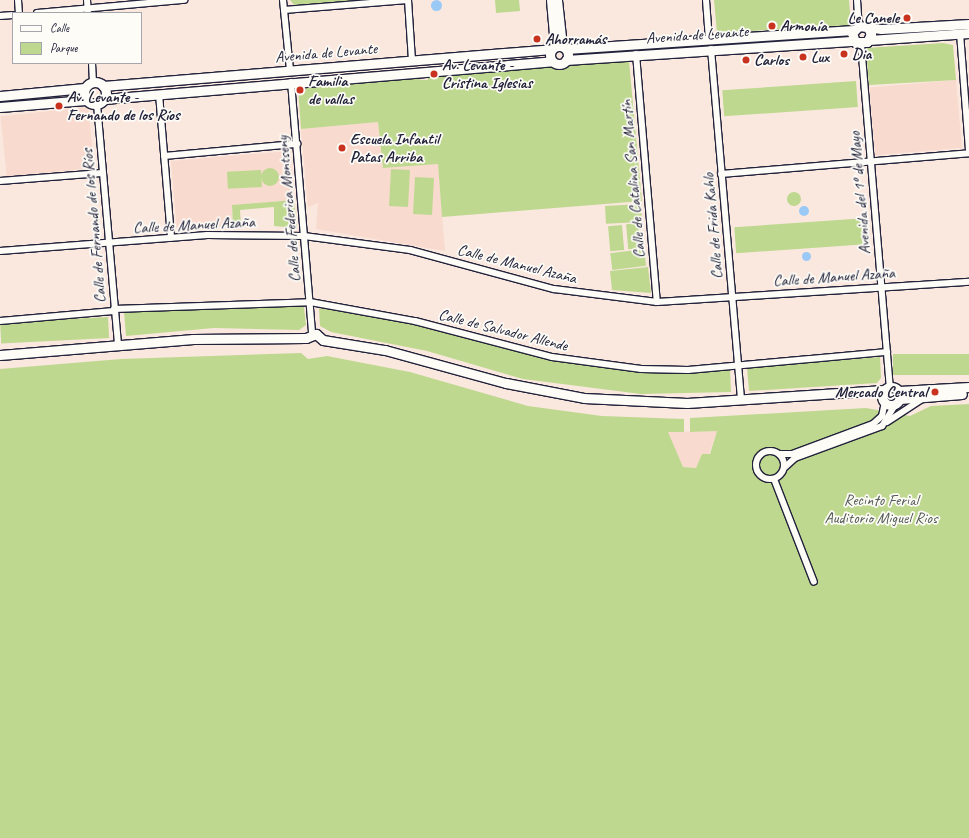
<!DOCTYPE html>
<meta charset="utf-8">
<style>
body{margin:0}
#map{position:relative;width:969px;height:838px;overflow:hidden;background:#fae8df;font-family:Caveat,sans-serif}
div>[style]{position:absolute}
.built>*{inset:0;background:#f8dace;transform-origin:0 0}
.green>*{inset:0;background:#bfd88f;transform-origin:0 0}
.round{border-radius:50%}
.water>*{inset:0;background:#9bc9f6}
.roads{filter:drop-shadow(1px 0 #22223b) drop-shadow(-1px 0 #22223b) drop-shadow(0 1px #22223b) drop-shadow(0 -1px #22223b)}
.street>*{height:6px;margin:-3px;padding:0 3px;transform-origin:3px;border-radius:3px;background:#fdfcf7}
.street>.ring{margin:-3px;padding:0;box-sizing:content-box;background:none;border:6px solid #fdfcf7;border-radius:50%}
.secondary>*{height:9px;margin:-4.5px;padding:0 4.5px;transform-origin:4.5px;border-radius:4.5px;background:#fdfcf7}
.secondary>.ring{margin:-4.5px;padding:0;box-sizing:content-box;background:none;border:9px solid #fdfcf7;border-radius:50%}
.dots>*{width:11px;height:11px;translate:-50% -50%;box-sizing:border-box;border:2px solid #fdfcf7;border-radius:50%}
span{translate:-50% -50%;white-space:nowrap;text-align:center;line-height:1.15;-webkit-text-stroke:3.5px #fdfcf7;paint-order:stroke}
.poi-label{font-size:16px;color:#22223b;font-weight:700}
.right{translate:-100% -50%;text-align:right}
.left{translate:0 -50%;text-align:left}
.street-label{font-size:16px;color:#22223b}
.park-label{font-size:16px;color:#515954}
.legend{position:absolute;left:12px;top:12px;width:130px;height:52px;box-sizing:border-box;background:#fdfcf7;border:1px solid #a5a5ac;margin:0;padding:5px 7px;list-style:none;font-size:12px;color:#22223b}
.legend li{display:flex;align-items:center;gap:8px;height:20px}
.legend b{width:20px;border:1px solid #a5a5ac}
</style>
<div id="map">
<div class="built">
<i style="left:956px;top:80px;width:68px;height:87px;rotate:85deg"></i>
<i style="left:88px;top:107px;width:61px;height:88px;rotate:84deg"></i>
<i style="clip-path:polygon(378px 122px,383px 168px,438px 164px,445px 251px,316px 229px,318px 203px,308px 207px,301px 129px)"></i>
<i style="clip-path:polygon(290px 151px,294px 200px,232px 205px,233px 226px,177px 230px,171px 161px)"></i>
<i style="clip-path:polygon(717px 431px,709px 454px,702px 454px,696px 468px,683px 467px,667px 432px)"></i>
</div>
<div class="green">
<i style="clip-path:polygon(290px 0,365px 0,295px 6px)"></i>
<i style="clip-path:polygon(495px 0,519px 0,520px 11px,496px 13px)"></i>
<i style="clip-path:polygon(714px 0,849px 0,851px 25px,717px 33px)"></i>
<i style="clip-path:polygon(833px 37px,833px 38px,727px 43px)"></i>
<i style="clip-path:polygon(943px 43px,953px 45px,956px 80px,869px 85px,866px 48px)"></i>
<i style="clip-path:polygon(629px 61px,642px 201px,442px 217px,438px 164px,383px 168px,378px 122px,301px 129px,298px 87px,420px 77px,420px 80px,428px 80px,427px 76px)"></i>
<i style="left:856px;top:81px;width:26px;height:134px;rotate:86deg"></i>
<i class="round" style="left:261px;top:168px;width:18px;height:18px"></i>
<i style="left:391px;top:169px;width:19px;height:37px;rotate:3deg"></i>
<i style="left:261px;top:170px;width:17px;height:34px;rotate:87deg"></i>
<i style="left:415px;top:177px;width:19px;height:37px;rotate:3deg"></i>
<i class="round" style="left:787px;top:192px;width:14px;height:14px"></i>
<i style="clip-path:polygon(294px 200px,297px 228px,274px 226px,274px 207px,240px 210px,241px 226px,233px 226px,232px 205px)"></i>
<i style="left:641px;top:204px;width:18px;height:36px;rotate:87deg"></i>
<i style="left:867px;top:218px;width:26px;height:133px;rotate:86deg"></i>
<i style="left:640px;top:223px;width:25px;height:14px;rotate:85deg"></i>
<i style="left:622px;top:225px;width:25px;height:14px;rotate:85deg"></i>
<i style="left:644px;top:249px;width:17px;height:34px;rotate:83deg"></i>
<i style="clip-path:polygon(648px 267px,651px 293px,612px 290px,610px 271px)"></i>
<i style="clip-path:polygon(217px 305px,304px 307px,306px 325px,299px 330px,214px 328px,126px 336px,124px 312px)"></i>
<i style="clip-path:polygon(319px 308px,412px 323px,567px 363px,654px 371px,730px 369px,731px 392px,641px 394px,523px 379px,427px 351px,331px 332px,320px 326px)"></i>
<i style="left:108px;top:317px;width:21px;height:108px;rotate:87deg"></i>
<i style="clip-path:polygon(301px 353px,308px 359px,327px 356px,410px 372px,528px 406px,602px 416px,684px 419px,684px 432px,668px 432px,683px 467px,696px 468px,702px 454px,710px 454px,717px 431px,690px 432px,690px 418px,866px 408px,910px 416px,931px 406px,969px 404px,969px 838px,0 838px,0 369px,121px 359px)"></i>
<i style="left:969px;top:354px;width:21px;height:76px;rotate:90deg"></i>
<i style="clip-path:polygon(880px 357px,881px 378px,877px 383px,749px 391px,747px 368px)"></i>
</div>
<div class="water">
<i class="round" style="left:430.5px;top:-0.5px;width:11px;height:11px"></i>
<i class="round" style="left:799px;top:206px;width:10px;height:10px"></i>
<i class="round" style="left:801.5px;top:251.5px;width:9px;height:9px"></i>
</div>
<div class="roads">
<div class="street">
<i style="left:18px;top:0;width:13px;rotate:86deg"></i>
<i style="left:87px;top:0;width:13px;rotate:86deg"></i>
<i style="left:283px;top:0;width:70px;rotate:84.3deg"></i>
<i style="left:408px;top:0;width:61px;rotate:86.2deg"></i>
<i style="left:706px;top:0;width:40px;rotate:85.7deg"></i>
<i style="left:857px;top:0;width:26px;rotate:86deg"></i>
<i style="left:284px;top:10px;width:124px;rotate:-4.6deg"></i>
<i style="left:37px;top:13px;width:148px;rotate:-5.1deg"></i>
<i style="left:0;top:16px;width:13px;rotate:-4deg"></i>
<i style="left:960px;top:33px;width:117px;rotate:85.6deg"></i>
<i style="left:861px;top:44px;width:343px;rotate:85.2deg"></i>
<i style="left:711px;top:49px;width:352px;rotate:85.1deg"></i>
<i style="left:636px;top:54px;width:249px;rotate:85.2deg"></i>
<i style="left:92px;top:63px;width:19px;rotate:87deg"></i>
<i style="left:291px;top:82px;width:253px;rotate:85.2deg"></i>
<i style="left:159px;top:94px;width:144px;rotate:85.2deg"></i>
<i style="left:97px;top:104px;width:242px;rotate:85deg"></i>
<i style="left:164px;top:156px;width:134px;rotate:-5.2deg"></i>
<i style="left:721px;top:174px;width:249px;rotate:-4.8deg"></i>
<i style="left:0;top:181px;width:102px;rotate:-4.5deg"></i>
<i style="left:0;top:251px;width:208px;rotate:-4.4deg"></i>
<i style="left:207px;top:235px;width:97px;rotate:0.6deg"></i>
<i style="left:304px;top:236px;width:107px;rotate:7.5deg"></i>
<i style="left:410px;top:250px;width:149px;rotate:15.2deg"></i>
<i style="left:554px;top:289px;width:104px;rotate:7.2deg"></i>
<i style="left:657px;top:302px;width:313px;rotate:-3.7deg"></i>
<i style="left:114px;top:309px;width:196px;rotate:-2deg"></i>
<i style="left:310px;top:302px;width:107px;rotate:10.3deg"></i>
<i style="left:415px;top:321px;width:142px;rotate:14.7deg"></i>
<i style="left:552px;top:357px;width:90px;rotate:7.7deg"></i>
<i style="left:641px;top:369px;width:47px;rotate:1.2deg"></i>
<i style="left:688px;top:370px;width:200px;rotate:-5.2deg"></i>
<i style="left:0;top:321px;width:114px;rotate:-5deg"></i>
<i style="left:887px;top:422px;width:42px;rotate:-33.3deg"></i>
<i class="ring" style="left:756px;top:451px;width:22px;height:22px"></i>
<i style="left:780px;top:454px;width:12px"></i>
<i style="left:792px;top:454px;width:86px;rotate:-20.3deg"></i>
<i style="left:873px;top:424px;width:12px;rotate:-42deg"></i>
<i style="left:882px;top:416px;width:14px;rotate:-78deg"></i>
<i style="left:785px;top:467px;width:13px;rotate:-42deg"></i>
<i style="left:795px;top:458px;width:93px;rotate:-20.2deg"></i>
<i style="left:882px;top:426px;width:26px;rotate:-58deg"></i>
<i style="left:774px;top:479px;width:110px;rotate:68.8deg"></i>
</div>
<div class="secondary">
<i style="left:551px;top:0;width:46px;rotate:85deg"></i>
<i style="left:557px;top:0;width:46px;rotate:83.8deg"></i>
<i style="left:868px;top:28px;width:7px;rotate:63deg"></i>
<i style="left:871px;top:34px;width:9px;rotate:117deg"></i>
<i style="left:867px;top:42px;width:12px;rotate:180deg"></i>
<i style="left:855px;top:42px;width:9px;rotate:-108deg"></i>
<i style="left:852px;top:33px;width:10px;rotate:-45deg"></i>
<i style="left:859px;top:26px;width:22px;rotate:8deg"></i>
<i style="left:881px;top:29px;width:88px;rotate:-3.3deg"></i>
<i style="left:869px;top:40px;width:100px;rotate:-4deg"></i>
<i class="ring" style="left:550px;top:46px;width:9px;height:9px"></i>
<i style="left:566px;top:49px;width:288px;rotate:-3.8deg"></i>
<i style="left:566px;top:60px;width:289px;rotate:-3.8deg"></i>
<i class="ring" style="left:84px;top:82px;width:13px;height:13px"></i>
<i style="left:103px;top:86px;width:450px;rotate:-4.7deg"></i>
<i style="left:0;top:96px;width:85px;rotate:-5.4deg"></i>
<i style="left:104px;top:99px;width:450px;rotate:-4.8deg"></i>
<i style="left:0;top:107px;width:86px;rotate:-4.7deg"></i>
<i style="left:0;top:355px;width:194px;rotate:-4.7deg"></i>
<i style="left:193px;top:339px;width:113px;rotate:-0.5deg"></i>
<i style="left:306px;top:338px;width:11px;rotate:-22deg"></i>
<i style="left:316px;top:334px;width:9px;rotate:41deg"></i>
<i style="left:323px;top:340px;width:63px;rotate:9.2deg"></i>
<i style="left:385px;top:350px;width:125px;rotate:15.3deg"></i>
<i style="left:506px;top:383px;width:79px;rotate:10.9deg"></i>
<i style="left:584px;top:398px;width:103px;rotate:2.8deg"></i>
<i style="left:687px;top:403px;width:197px;rotate:-3.8deg"></i>
<i class="ring" style="left:882px;top:387px;width:9px;height:9px"></i>
<i style="left:899px;top:391px;width:70px;rotate:-3.3deg"></i>
<i style="left:900px;top:399px;width:62px;rotate:-4.6deg"></i>
</div>
</div>
<div class="dots">
<i style="left:907px;top:18px;background:#c8321e"></i>
<i style="left:772px;top:26px;background:#c8321e"></i>
<i style="left:537px;top:39px;background:#c8321e"></i>
<i style="left:844px;top:54px;background:#c8321e"></i>
<i style="left:803px;top:57px;background:#c8321e"></i>
<i style="left:746px;top:60px;background:#c8321e"></i>
<i style="left:434px;top:74px;background:#c8321e"></i>
<i style="left:300px;top:90px;background:#c8321e"></i>
<i style="left:59px;top:106px;background:#c8321e"></i>
<i style="left:342px;top:148px;background:#c8321e"></i>
<i style="left:935px;top:392px;background:#c8321e"></i>
</div>
<div class="poi-label">
<span class="right" style="left:899px;top:18px">Le Canele</span>
<span class="left" style="left:780px;top:26px">Armonía</span>
<span class="left" style="left:545px;top:39px">Ahorramás</span>
<span class="left" style="left:852px;top:54px">Dia</span>
<span class="left" style="left:811px;top:57px">Lux</span>
<span class="left" style="left:754px;top:60px">Carlos</span>
<span class="left" style="left:442px;top:74px">Av. Levante -<br>Cristina Iglesias</span>
<span class="left" style="left:308px;top:90px">Familia<br>de vallas</span>
<span class="left" style="left:67px;top:106px">Av. Levante -<br>Fernando de los Ríos</span>
<span class="left" style="left:350px;top:148px">Escuela Infantil<br>Patas Arriba</span>
<span class="right" style="left:927px;top:392px">Mercado Central</span>
</div>
<div class="street-label">
<span style="left:697px;top:35px;rotate:-4deg">Avenida de Levante</span>
<span style="left:326px;top:53px;rotate:-5deg">Avenida de Levante</span>
<span style="left:633px;top:179px;rotate:-95deg">Calle de Catalina San Martín</span>
<span style="left:860px;top:193px;rotate:-95deg">Avenida del 1º de Mayo</span>
<span style="left:289px;top:209px;rotate:-95deg">Calle de Federica Montseny</span>
<span style="left:194px;top:225px;rotate:-3deg">Calle de Manuel Azaña</span>
<span style="left:94px;top:226px;rotate:-95deg">Calle de Fernando de los Ríos</span>
<span style="left:713px;top:226px;rotate:-95deg">Calle de Frida Kahlo</span>
<span style="left:517px;top:264px;rotate:14deg">Calle de Manuel Azaña</span>
<span style="left:834px;top:277px;rotate:-4deg">Calle de Manuel Azaña</span>
<span style="left:503px;top:330px;rotate:14deg">Calle de Salvador Allende</span>
</div>
<div class="park-label">
<span style="left:881px;top:509px">Recinto Ferial<br>Auditorio Miguel Rios</span>
</div>
<ul class="legend">
<li><b style="height:5px;background:#fdfcf7"></b>Calle</li>
<li><b style="height:11px;background:#bfd88f"></b>Parque</li>
</ul>
</div>
